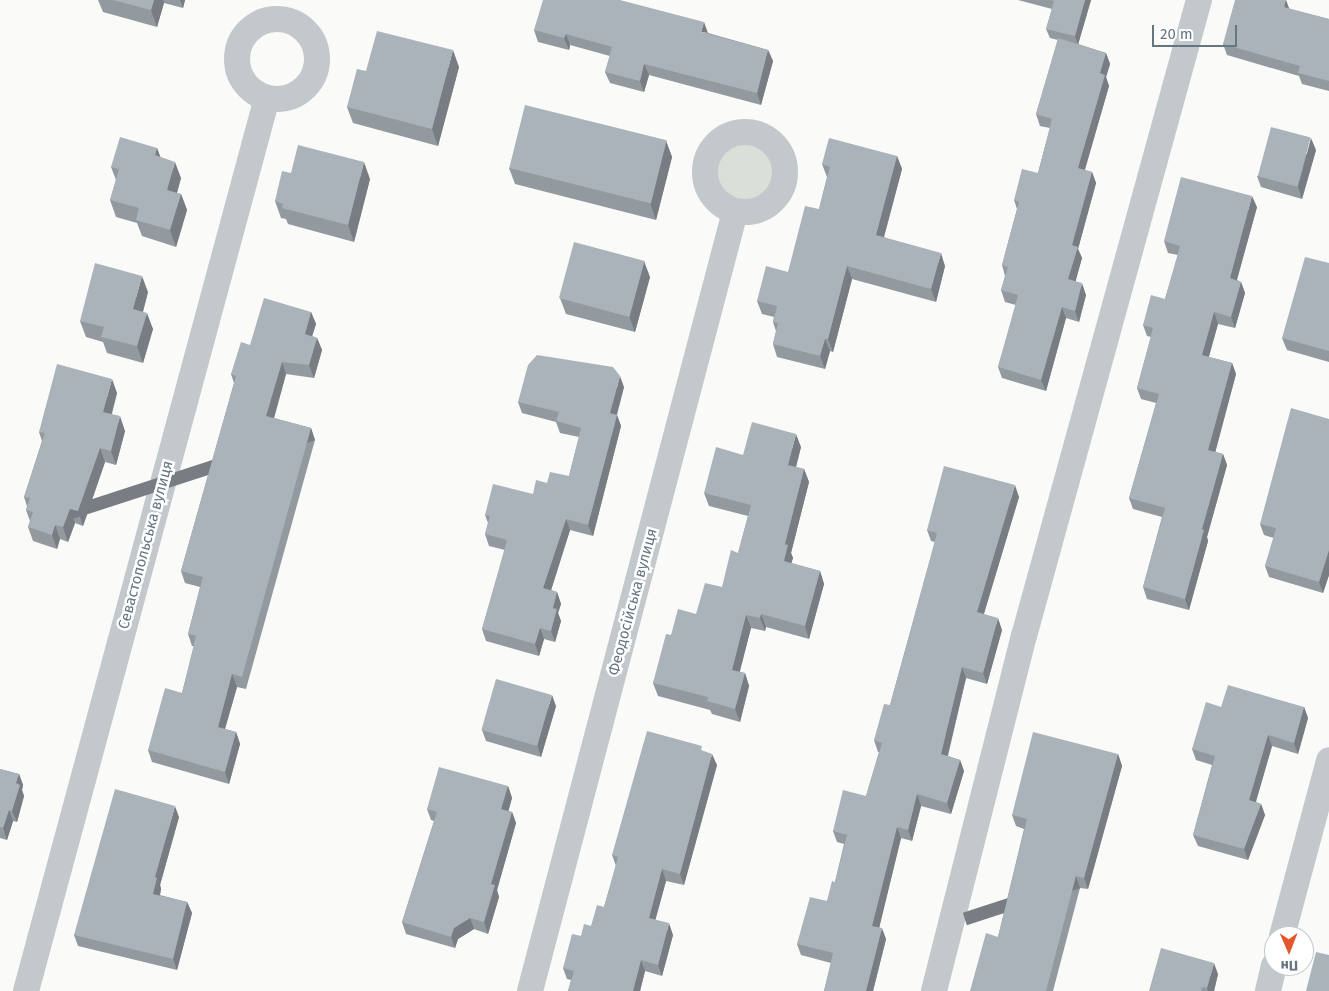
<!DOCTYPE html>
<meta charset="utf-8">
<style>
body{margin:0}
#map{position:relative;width:1329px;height:991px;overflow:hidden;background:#fafaf8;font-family:"Fira Sans",sans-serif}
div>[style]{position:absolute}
.green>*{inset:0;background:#dadfd7}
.round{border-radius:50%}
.street>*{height:26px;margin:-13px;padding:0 13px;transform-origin:13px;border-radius:13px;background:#c3c8cc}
.street>.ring{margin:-13px;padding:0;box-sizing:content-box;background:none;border:26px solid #c3c8cc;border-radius:50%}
.wall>*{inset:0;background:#929a9f}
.shaded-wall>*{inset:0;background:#777d82;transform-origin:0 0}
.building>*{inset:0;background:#aab3b9;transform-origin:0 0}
span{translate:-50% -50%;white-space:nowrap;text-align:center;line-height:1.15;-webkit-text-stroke:5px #fff;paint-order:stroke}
.street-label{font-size:15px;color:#657683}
.north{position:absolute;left:1264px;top:926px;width:50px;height:50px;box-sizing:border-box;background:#fff;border:1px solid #c1c8cd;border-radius:50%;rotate:179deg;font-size:14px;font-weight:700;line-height:20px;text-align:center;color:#657683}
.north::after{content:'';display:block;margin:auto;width:18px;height:22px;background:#e4572e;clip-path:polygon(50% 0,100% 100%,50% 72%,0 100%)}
.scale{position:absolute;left:1152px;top:25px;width:85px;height:22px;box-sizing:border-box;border:2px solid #657683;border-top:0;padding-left:6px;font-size:15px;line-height:18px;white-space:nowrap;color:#657683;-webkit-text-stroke:4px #fff;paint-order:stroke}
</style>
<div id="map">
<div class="green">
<i class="round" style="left:705px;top:132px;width:80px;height:80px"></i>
</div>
<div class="street">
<i class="ring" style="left:237px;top:19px;width:54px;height:54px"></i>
<i class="ring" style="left:705px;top:132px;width:54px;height:54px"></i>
<i style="left:1282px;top:936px;width:182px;rotate:-75deg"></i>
<i style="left:26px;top:991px;width:925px;rotate:-74.9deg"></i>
<i style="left:530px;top:991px;width:806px;rotate:-75.26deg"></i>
<i style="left:934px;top:991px;width:366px;rotate:-75.8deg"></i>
<i style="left:1024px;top:636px;width:660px;rotate:-74.62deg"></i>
<i style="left:1268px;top:991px;width:26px;rotate:-77deg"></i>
</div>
<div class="wall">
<i style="clip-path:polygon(98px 0,185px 0,183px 8px,164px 3px,157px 27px,103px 12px)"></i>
<i style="clip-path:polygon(1018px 0,1091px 0,1078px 44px,1106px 53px,1110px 64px,1106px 77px,1109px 86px,1085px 170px,1092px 172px,1096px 183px,1078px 249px,1082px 258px,1075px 281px,1086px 295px,1079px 322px,1066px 318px,1046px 391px,1002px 378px,998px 367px,1016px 305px,1005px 302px,1001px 290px,1005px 276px,1002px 265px,1017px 209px,1014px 200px,1038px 173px,1050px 128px,1040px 126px,1036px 114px,1058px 40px,1050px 38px,1046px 29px,1052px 9px)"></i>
<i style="clip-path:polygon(1286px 0,1289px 9px,1329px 19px,1329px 91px,1302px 84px,1299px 76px,1227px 55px,1223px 44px)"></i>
<i style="clip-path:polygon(534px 30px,708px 33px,768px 50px,773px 61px,761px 105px,649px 75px,644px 92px,610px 83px,605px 72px,610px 56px,570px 45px,569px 50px,538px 42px)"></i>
<i style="clip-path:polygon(459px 67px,438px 146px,353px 123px,347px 107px,366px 71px)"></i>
<i style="clip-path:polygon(666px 141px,672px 157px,656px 220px,515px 184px,509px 168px)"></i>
<i style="clip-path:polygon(157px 148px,160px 157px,181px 178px,177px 193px,181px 194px,187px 210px,176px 247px,142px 236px,137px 223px,116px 217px,110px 200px,116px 180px,111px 167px)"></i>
<i style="clip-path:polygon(1316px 150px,1302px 199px,1261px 187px,1257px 176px)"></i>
<i style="clip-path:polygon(897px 156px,902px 169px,884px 237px,945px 266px,936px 302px,852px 279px,833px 352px,830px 351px,825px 369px,777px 357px,773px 344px,776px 331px,773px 322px,774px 317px,762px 314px,757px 301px,788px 272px,819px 209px,827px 177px,822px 164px)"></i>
<i style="clip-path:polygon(291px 173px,370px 179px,354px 242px,288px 224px,286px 219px,281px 218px,275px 201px)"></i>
<i style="clip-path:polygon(1257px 207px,1237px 280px,1241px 282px,1245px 293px,1235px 328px,1218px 324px,1209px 357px,1232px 363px,1236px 374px,1215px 452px,1223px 454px,1227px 465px,1207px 537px,1208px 541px,1189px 610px,1147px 599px,1143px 587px,1162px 517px,1133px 509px,1129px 498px,1156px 403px,1141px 399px,1137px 388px,1151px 337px,1147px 336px,1143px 325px,1165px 299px,1178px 255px,1168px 253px,1164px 241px)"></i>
<i style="clip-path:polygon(1329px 263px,1329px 362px,1287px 350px,1282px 338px)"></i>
<i style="clip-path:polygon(650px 277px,635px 332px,566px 314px,560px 298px)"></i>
<i style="clip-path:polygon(148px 292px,143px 312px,153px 329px,143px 363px,107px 353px,103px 342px,86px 337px,80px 321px)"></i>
<i style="clip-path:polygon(311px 312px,316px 324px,312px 336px,317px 338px,322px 350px,314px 378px,286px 374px,274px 418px,311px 428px,315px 440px,246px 689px,237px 687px,225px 729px,236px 732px,240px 744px,229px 784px,152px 762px,148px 750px,182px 693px,194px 646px,192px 646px,188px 634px,200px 587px,185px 583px,181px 571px,234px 383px,231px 374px,250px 345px)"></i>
<i style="clip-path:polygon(624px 387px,617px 415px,621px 426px,593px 536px,570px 530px,551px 590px,557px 592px,561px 604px,558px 613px,561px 621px,555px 642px,544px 639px,539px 656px,486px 641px,482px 629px,505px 550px,489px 546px,485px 534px,488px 523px,485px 515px,533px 494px,547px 483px,569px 476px,579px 437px,560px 433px,556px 422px,522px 413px,518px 402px)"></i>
<i style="clip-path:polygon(117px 393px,112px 414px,125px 431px,116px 465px,105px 462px,83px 526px,75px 523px,68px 542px,60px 539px,57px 549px,33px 541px,28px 527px,30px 521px,26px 510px,27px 506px,24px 497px,42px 441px,39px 432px)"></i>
<i style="clip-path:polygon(1329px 419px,1329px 575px,1323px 593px,1269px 577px,1265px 566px,1274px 538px,1264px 535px,1260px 524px)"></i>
<i style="clip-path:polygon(801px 447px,796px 467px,804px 469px,809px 482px,791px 553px,793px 558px,791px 563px,820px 571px,824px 584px,809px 639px,766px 627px,765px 631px,751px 628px,739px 672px,745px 673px,749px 686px,740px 722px,712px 714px,710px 710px,658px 696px,653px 683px,671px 635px,696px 614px,722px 587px,738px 553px,748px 516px,709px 506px,704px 493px,743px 455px)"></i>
<i style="clip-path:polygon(1019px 497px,984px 614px,1002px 630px,987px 684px,966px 678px,948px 756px,960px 760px,964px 771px,951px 814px,921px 806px,912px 841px,901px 838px,879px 927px,886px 939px,873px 991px,824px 991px,831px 963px,801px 955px,797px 944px,827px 901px,835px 882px,844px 844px,837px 842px,833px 831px,866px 796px,879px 752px,878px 752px,874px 740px,890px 705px,935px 542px,931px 541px,927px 530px)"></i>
<i style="clip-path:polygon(556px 706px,541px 757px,486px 741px,482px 730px)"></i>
<i style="clip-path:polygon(1221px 707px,1304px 707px,1308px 718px,1298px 754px,1272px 746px,1256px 802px,1261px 804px,1265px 815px,1248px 860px,1198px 846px,1193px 835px,1212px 765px,1196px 760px,1192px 749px)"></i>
<i style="clip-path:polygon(703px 751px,717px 765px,684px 885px,666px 881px,655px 920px,673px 935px,662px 976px,645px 971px,640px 991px,568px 991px,571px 980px,567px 979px,563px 968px,581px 936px,591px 926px,604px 907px,616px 866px,612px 855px)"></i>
<i style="clip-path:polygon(1118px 754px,1122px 766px,1088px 889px,1080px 888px,1053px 991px,970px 991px,998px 937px,1024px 829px,1016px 826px,1012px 815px)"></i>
<i style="clip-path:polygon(0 769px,19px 774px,23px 785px,22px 790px,24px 796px,17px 822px,13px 821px,7px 840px,0 838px)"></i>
<i style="clip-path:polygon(508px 786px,512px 798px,508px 811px,512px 812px,516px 823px,497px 890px,499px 897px,488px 934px,474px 929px,458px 939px,455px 948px,406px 934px,402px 922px,434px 821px,431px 820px,427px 809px)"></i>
<i style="clip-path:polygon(179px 817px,160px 885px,161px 889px,160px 895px,187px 902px,192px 913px,177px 970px,78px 946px,74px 935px)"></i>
<i style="clip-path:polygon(1218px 974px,1214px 991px,1149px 991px)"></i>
</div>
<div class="shaded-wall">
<i style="clip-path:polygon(154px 0,163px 0,164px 3px,157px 27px,151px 10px)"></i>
<i style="clip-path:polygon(180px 0,185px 0,183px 8px)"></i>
<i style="clip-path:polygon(1085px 0,1091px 0,1078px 45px,1075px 36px)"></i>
<i style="clip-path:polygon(1286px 0,1290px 11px,1284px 7px)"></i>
<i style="clip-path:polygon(704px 22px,708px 33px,701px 32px)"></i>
<i style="clip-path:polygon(566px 34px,570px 45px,569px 50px,564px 38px)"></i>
<i style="clip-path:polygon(453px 50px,459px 67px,438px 146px,432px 129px)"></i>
<i style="clip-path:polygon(768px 50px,773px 61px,761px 105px,757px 93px)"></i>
<i style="clip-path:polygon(1106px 53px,1110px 64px,1106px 77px,1109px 86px,1082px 179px,1078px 168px,1100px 73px)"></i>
<i style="clip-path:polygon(644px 64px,649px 75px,644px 92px,640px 81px)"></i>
<i style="clip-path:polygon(1311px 138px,1316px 150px,1302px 199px,1298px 187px)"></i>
<i style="clip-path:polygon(666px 141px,672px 157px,656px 220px,650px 203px)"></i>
<i style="clip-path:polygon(157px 148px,163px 164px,155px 155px)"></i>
<i style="clip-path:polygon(897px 156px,902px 169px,881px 248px,876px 235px)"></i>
<i style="clip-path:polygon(175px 162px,181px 178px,173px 207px,167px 190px)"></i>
<i style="clip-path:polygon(364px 162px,370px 179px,354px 242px,348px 225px)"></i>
<i style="clip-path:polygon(1092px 172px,1096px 183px,1078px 249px,1082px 258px,1073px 291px,1068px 279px,1072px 245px)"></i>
<i style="clip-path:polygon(181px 194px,187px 210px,176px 247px,170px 230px)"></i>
<i style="clip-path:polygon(1252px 196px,1257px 207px,1234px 290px,1230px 278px)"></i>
<i style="clip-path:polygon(941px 253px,945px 266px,936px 302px,931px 289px)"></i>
<i style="clip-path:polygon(644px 261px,650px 277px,635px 332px,629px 316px)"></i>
<i style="clip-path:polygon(847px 266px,852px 279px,833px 352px,828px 339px)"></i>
<i style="clip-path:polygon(142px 276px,148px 292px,139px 326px,133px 309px)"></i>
<i style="clip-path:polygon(1241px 282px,1245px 293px,1235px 328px,1231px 317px)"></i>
<i style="clip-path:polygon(1082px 283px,1086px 295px,1079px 322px,1075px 311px)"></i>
<i style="clip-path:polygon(1062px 307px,1066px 318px,1046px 391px,1041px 380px)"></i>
<i style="clip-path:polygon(311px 312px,316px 324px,309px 346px,305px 334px)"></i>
<i style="clip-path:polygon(1214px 312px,1218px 324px,1206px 366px,1202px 355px)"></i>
<i style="clip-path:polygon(147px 313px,153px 329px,143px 363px,137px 346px)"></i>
<i style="clip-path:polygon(317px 338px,322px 350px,314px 378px,309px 365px)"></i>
<i style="clip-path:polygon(825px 339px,830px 351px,825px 369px,820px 356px)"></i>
<i style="clip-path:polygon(282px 362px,286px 374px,271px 429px,266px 416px)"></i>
<i style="clip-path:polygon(1232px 363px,1236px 374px,1213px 461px,1208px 450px)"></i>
<i style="clip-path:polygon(620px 376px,624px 387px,614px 424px,610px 413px)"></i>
<i style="clip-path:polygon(112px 379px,117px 393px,108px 426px,103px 412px)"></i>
<i style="clip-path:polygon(617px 415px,621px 426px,593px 536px,588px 525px)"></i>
<i style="clip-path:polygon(120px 416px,125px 431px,116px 465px,111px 451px)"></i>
<i style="left:311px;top:428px;width:13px;height:258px;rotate:72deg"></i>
<i style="clip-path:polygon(796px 434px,801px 447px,793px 478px,788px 465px)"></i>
<i style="clip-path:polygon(100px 448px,105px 462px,83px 526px,78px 511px)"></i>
<i style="clip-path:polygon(1223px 454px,1227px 465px,1207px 537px,1208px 541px,1189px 610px,1185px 599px,1202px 529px)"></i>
<i style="clip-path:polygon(804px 469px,809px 482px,791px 553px,793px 558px,788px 574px,784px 561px,785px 544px)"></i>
<i style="clip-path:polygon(1015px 485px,1019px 497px,981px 623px,977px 612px)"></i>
<i style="clip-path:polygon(70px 509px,75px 523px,68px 542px,63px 527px)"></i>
<i style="clip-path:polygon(566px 519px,570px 530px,548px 600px,543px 588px)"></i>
<i style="clip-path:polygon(55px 525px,60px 539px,57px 549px,52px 535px)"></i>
<i style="clip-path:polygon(1329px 550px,1329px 575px,1323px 593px,1319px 582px)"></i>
<i style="clip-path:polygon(820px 571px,824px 584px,809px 639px,805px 626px)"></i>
<i style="clip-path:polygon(557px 592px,561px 604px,558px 613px,561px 621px,555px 642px,551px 631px,553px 608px)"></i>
<i style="clip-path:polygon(761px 614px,766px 627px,765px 631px,760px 618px)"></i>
<i style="clip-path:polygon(746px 615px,751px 628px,737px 683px,732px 670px)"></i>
<i style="clip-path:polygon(998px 618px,1002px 630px,987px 684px,983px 673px)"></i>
<i style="clip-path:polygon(540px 628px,544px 639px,539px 656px,535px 644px)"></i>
<i style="clip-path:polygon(962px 667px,966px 678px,945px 766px,941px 754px)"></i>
<i style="clip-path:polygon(745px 673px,749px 686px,740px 722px,735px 709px)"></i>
<i style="clip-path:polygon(232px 674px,237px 687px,222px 739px,218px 727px)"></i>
<i style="clip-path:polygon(552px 695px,556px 706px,541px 757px,537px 745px)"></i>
<i style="clip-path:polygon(1304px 707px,1308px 718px,1298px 754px,1294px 743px)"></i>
<i style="clip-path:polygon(236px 732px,240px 744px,229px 784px,225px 772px)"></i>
<i style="clip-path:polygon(1268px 735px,1272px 746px,1253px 811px,1249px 800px)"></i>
<i style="clip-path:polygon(712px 754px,717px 765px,684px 885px,680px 874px)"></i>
<i style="clip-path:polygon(1118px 754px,1122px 766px,1088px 889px,1084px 878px)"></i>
<i style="clip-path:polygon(960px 760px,964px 771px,951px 814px,947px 803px)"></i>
<i style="clip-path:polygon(19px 774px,23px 785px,22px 790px,24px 796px,17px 822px,12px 811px,16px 783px)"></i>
<i style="clip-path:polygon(508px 786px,512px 798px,506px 820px,501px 809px)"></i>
<i style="clip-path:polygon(917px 794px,921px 806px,912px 841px,908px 830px)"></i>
<i style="clip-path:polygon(1261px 804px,1265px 815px,1248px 860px,1244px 849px)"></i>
<i style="clip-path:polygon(175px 806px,179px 817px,160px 885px,161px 889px,158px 905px,153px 894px,155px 877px)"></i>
<i style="clip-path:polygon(9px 810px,13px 821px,7px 840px,3px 828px)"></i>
<i style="clip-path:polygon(512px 812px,516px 823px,497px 890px,499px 897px,488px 934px,484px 922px,491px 884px)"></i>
<i style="clip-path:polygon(897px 827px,901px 838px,877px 937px,872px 926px)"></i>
<i style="clip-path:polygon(662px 869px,666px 881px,653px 929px,649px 918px)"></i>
<i style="left:1076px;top:876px;width:13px;height:119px;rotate:72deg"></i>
<i style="clip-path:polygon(187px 902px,192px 913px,177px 970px,173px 959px)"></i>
<i style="clip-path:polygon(470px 918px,474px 929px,458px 939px,455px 948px,451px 937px,454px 928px)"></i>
<i style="clip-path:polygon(669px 923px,673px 935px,662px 976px,658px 965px)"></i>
<i style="clip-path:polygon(882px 928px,886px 939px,873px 991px,866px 991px)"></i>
<i style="clip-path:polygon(641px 960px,645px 971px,640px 991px,633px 991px)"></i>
<i style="clip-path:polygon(1214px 963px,1218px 974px,1214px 991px,1208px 991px,1207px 988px)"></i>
</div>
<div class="building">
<i style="clip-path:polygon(113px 0,154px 0,151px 10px)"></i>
<i style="clip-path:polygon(543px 0,620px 0,704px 22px,701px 32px,768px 50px,757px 93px,644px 64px,640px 81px,605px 72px,612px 47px,566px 34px,564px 38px,534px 30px)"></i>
<i style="clip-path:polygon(1049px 0,1085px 0,1075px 36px,1046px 29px,1054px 1px)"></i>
<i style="clip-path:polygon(1235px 0,1286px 0,1284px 7px,1329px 19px,1329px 81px,1298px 73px,1300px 66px,1223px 44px)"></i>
<i style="clip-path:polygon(377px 31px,453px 50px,432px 129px,347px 107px,357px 69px,366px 71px)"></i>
<i style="clip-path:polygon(1058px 38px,1106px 53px,1100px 73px,1105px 75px,1078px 168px,1092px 172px,1072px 245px,1078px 247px,1068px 279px,1082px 283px,1075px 311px,1062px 307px,1041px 380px,998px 367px,1018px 295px,1001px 290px,1008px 267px,1002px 265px,1019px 202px,1014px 200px,1022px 169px,1038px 173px,1052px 119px,1036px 114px)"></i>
<i style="left:525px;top:105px;width:146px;height:65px;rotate:14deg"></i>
<i style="left:1271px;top:127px;width:41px;height:51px;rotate:15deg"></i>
<i style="clip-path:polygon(120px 137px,157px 148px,155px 155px,175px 162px,167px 190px,181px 194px,170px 230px,136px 220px,139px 208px,110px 200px,119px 169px,111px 167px)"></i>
<i style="clip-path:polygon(829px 138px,897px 156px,876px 235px,941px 253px,931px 289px,847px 266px,828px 339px,825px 339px,820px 356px,773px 344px,778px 323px,773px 322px,777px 306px,757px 301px,766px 266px,788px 272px,805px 206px,819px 209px,830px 167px,822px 164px)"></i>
<i style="clip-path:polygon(298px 145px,364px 162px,348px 225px,282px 208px,283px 204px,275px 201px,282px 171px,291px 173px)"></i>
<i style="clip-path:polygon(1181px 177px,1252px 196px,1230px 278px,1241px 282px,1231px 317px,1214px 312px,1202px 355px,1232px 363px,1208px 450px,1223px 454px,1202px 529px,1204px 530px,1185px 599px,1143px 587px,1165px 508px,1129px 498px,1159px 394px,1137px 388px,1153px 328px,1143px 325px,1151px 295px,1165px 299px,1180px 246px,1164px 241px)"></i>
<i style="left:574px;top:242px;width:73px;height:58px;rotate:15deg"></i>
<i style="clip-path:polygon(1305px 257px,1329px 263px,1329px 351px,1282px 338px)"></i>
<i style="clip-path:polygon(95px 263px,142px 276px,133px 309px,147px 313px,137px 346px,101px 337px,104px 327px,80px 321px)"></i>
<i style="clip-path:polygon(264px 298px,311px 312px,305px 334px,317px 338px,309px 365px,282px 362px,266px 416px,311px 428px,242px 677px,232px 674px,218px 727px,236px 732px,225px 772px,148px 750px,165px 688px,182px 693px,196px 636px,188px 634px,203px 577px,181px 571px,236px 376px,231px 374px,241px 342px,250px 345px)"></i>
<i style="clip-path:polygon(537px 355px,613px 367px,620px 376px,610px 413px,617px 415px,588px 525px,566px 519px,543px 588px,557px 592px,553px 608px,557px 609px,551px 631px,540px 628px,535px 644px,482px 629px,507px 540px,485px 534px,490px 516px,485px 515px,493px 484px,533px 494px,536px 480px,547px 483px,550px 472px,569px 476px,581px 428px,556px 421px,559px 412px,518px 402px,528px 365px)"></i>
<i style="clip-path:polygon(57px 364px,112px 379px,103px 412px,120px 416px,111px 451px,100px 448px,78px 511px,70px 509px,63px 527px,55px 525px,52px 535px,28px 527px,33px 512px,26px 510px,30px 498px,24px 497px,45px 433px,39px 432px)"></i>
<i style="clip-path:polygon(1291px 408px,1329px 419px,1329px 550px,1319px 582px,1265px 566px,1276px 528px,1260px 524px)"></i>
<i style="clip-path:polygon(752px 422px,796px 434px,788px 465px,804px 469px,785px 544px,788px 545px,784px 561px,820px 571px,805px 626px,761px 614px,760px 618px,746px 615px,732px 670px,745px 673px,735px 709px,707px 701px,708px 697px,653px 683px,666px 634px,671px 635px,678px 609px,696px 614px,705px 583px,722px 587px,731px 550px,738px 553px,751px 505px,704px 493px,716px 447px,743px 455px)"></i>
<i style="clip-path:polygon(944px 466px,1015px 485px,977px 612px,998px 618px,983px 673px,962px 667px,941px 754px,960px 760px,947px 803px,917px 794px,908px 830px,897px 827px,872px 926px,882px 928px,866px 991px,824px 991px,833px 953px,797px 944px,810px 897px,827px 901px,832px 881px,835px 882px,847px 835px,833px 831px,843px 790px,866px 796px,882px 743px,874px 740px,884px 704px,890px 705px,937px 533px,927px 530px)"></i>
<i style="left:496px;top:679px;width:58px;height:53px;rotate:16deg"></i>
<i style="clip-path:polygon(1228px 685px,1304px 707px,1294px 743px,1268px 735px,1249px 800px,1261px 804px,1244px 849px,1193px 835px,1215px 756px,1192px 749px,1206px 702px,1221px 707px)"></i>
<i style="clip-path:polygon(647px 731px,702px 746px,701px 750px,712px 754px,680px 874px,662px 869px,649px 918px,669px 923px,658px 965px,641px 960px,633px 991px,568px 991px,574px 971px,563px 968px,572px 934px,581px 936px,584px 924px,591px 926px,597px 905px,604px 907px,618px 857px,612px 855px)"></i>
<i style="clip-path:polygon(1033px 732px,1118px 754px,1084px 878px,1076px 876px,1046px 991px,970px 991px,986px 933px,998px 937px,1027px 819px,1012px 815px)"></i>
<i style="clip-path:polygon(439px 767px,508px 786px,501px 809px,512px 812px,491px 884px,495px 885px,484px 922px,470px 918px,454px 928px,451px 937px,402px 922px,437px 812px,427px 809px)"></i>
<i style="clip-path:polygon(0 769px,19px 774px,16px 783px,20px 785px,12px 811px,9px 810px,3px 828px,0 827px)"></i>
<i style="clip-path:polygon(115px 789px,175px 806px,155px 877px,157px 878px,153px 894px,187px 902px,173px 959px,74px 935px)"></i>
<i style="clip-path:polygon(1161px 948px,1214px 963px,1207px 988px,1202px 987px,1201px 991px,1149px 991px)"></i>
<i style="clip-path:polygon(1316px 952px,1329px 955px,1329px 991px,1306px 991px)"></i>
</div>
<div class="street-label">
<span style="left:146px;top:545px;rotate:-75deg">Севастопольська вулиця</span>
<span style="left:633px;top:602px;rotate:-75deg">Феодосійська вулиця</span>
</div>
<div class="north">Пн</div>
<div class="scale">20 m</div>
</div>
